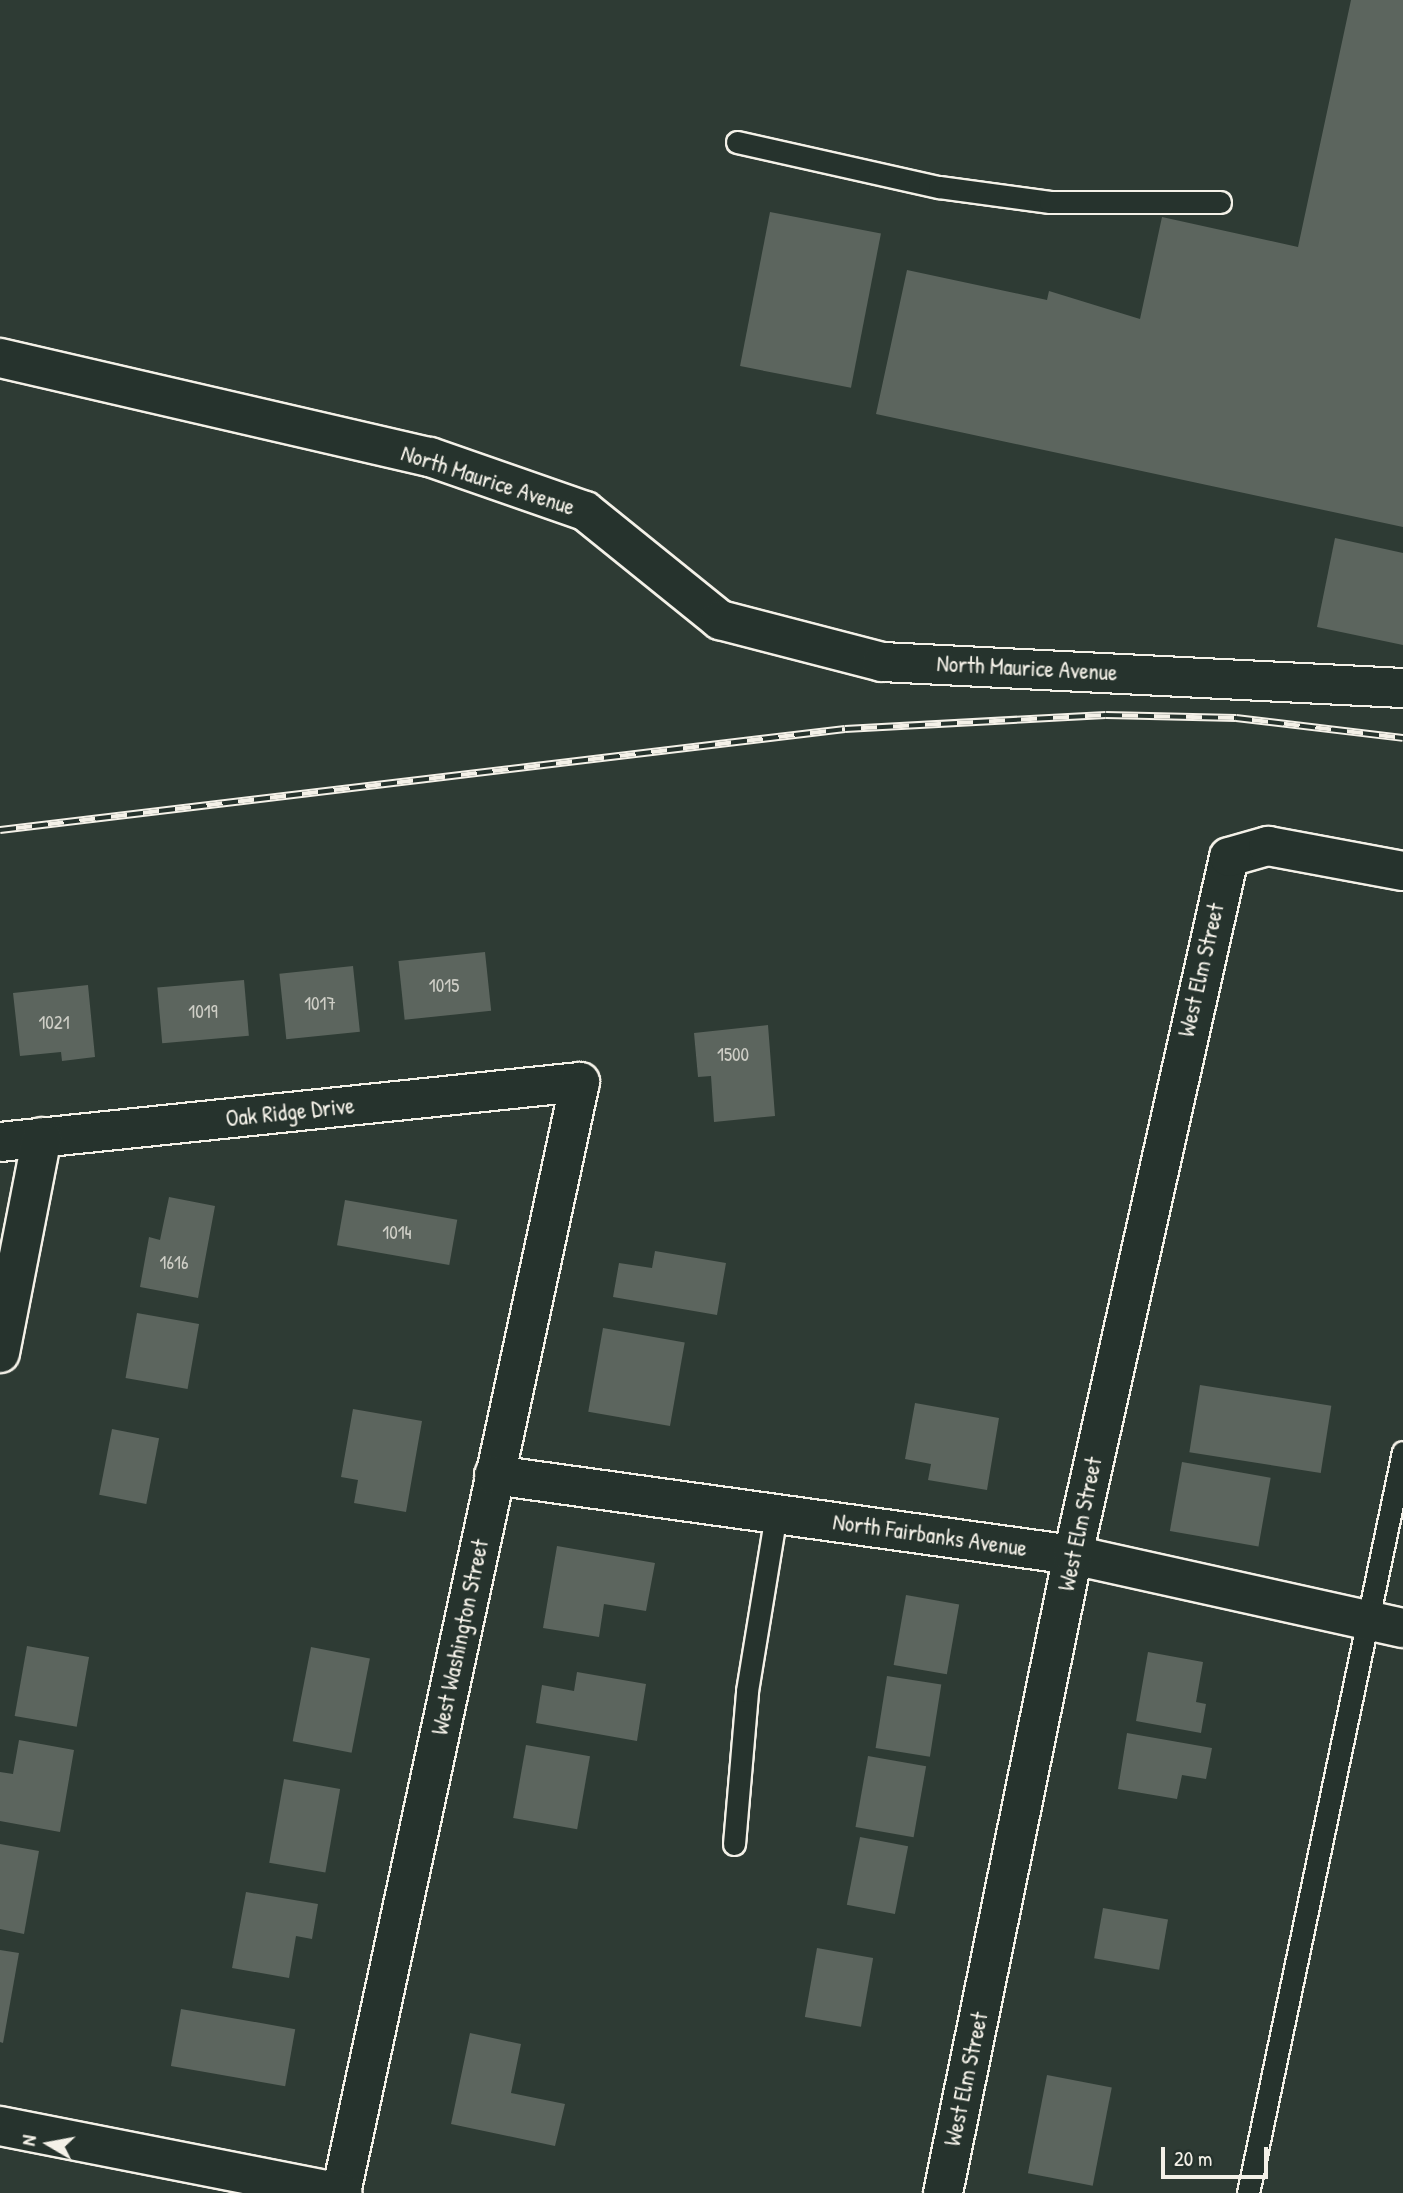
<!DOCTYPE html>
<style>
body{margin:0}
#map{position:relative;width:1403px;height:2193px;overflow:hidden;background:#2e3b34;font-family:"Patrick Hand",sans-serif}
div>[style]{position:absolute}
.building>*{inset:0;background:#5c655e;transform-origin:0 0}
.roads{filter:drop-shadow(2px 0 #f4f1e8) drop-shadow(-2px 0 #f4f1e8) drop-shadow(0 2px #f4f1e8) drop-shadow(0 -2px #f4f1e8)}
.service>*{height:21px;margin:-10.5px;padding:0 10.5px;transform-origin:10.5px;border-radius:10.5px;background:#26332d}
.minor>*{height:38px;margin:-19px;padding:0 19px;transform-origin:19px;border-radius:19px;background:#26332d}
.rail>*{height:8px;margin-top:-4px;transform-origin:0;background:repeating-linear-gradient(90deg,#26332d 0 16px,#f4f1e8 0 32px);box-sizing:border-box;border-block:2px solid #f4f1e8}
span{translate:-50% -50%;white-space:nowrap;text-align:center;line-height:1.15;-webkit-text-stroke:5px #26332d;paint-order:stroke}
.number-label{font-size:19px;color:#cecec6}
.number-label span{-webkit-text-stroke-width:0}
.street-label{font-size:23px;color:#f4f1e8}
.north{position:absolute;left:14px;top:2109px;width:70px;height:70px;-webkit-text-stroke:5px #26332d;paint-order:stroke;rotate:280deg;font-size:19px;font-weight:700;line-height:28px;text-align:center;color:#f4f1e8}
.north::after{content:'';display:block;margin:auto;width:24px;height:32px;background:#f4f1e8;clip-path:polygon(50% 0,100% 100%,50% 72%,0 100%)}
.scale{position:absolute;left:1161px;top:2147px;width:107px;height:32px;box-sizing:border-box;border:4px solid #f4f1e8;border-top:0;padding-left:9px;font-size:21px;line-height:24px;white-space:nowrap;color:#f4f1e8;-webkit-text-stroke:5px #26332d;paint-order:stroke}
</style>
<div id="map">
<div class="building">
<i style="clip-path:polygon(1351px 0,1403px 0,1403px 527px,876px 414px,907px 270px,1047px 300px,1049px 291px,1140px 319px,1162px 217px,1298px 247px)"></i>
<i style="left:770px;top:212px;width:113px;height:157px;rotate:11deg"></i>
<i style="clip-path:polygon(1335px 538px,1403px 553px,1403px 645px,1317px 627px)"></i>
<i style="left:485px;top:952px;width:59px;height:87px;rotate:84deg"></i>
<i style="left:353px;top:966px;width:66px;height:74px;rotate:84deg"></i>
<i style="left:244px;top:980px;width:56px;height:87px;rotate:85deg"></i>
<i style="clip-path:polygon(88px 985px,95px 1057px,62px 1061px,61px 1052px,20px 1056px,13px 993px)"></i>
<i style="clip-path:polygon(768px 1025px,775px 1116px,714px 1122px,711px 1076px,698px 1077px,694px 1033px)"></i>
<i style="clip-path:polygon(169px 1197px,215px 1206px,198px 1298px,140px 1287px,149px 1237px,160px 1240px)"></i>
<i style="left:345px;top:1200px;width:114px;height:46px;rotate:10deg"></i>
<i style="clip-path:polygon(655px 1251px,726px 1263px,717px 1315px,613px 1297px,619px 1263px,652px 1268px)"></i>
<i style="left:137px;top:1313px;width:63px;height:66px;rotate:10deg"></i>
<i style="left:603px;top:1328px;width:83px;height:85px;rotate:10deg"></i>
<i style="left:1200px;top:1385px;width:133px;height:68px;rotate:9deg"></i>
<i style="clip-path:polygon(915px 1403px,999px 1418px,987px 1490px,928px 1480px,931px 1464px,905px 1459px)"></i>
<i style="clip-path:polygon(353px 1409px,422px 1421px,406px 1512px,354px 1503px,358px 1480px,341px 1477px)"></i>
<i style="left:112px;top:1429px;width:48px;height:67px;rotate:11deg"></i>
<i style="left:1182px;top:1462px;width:90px;height:70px;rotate:10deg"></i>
<i style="clip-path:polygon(557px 1546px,655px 1563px,646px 1611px,604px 1604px,599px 1637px,543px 1628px)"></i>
<i style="left:906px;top:1595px;width:54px;height:71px;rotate:10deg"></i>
<i style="left:27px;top:1646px;width:63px;height:71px;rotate:10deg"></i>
<i style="left:311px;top:1647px;width:60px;height:96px;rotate:11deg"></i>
<i style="clip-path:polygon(1148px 1652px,1203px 1662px,1196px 1702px,1206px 1704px,1201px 1733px,1136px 1721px)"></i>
<i style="clip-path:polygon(577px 1672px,646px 1684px,637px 1741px,536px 1723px,542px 1685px,574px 1691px)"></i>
<i style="left:887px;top:1676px;width:55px;height:73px;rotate:9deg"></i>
<i style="clip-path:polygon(1127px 1733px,1212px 1748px,1206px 1779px,1182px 1775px,1177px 1799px,1118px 1789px)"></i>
<i style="clip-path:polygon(19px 1740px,74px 1750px,60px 1832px,0 1821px,0 1772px,13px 1774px)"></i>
<i style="left:526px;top:1745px;width:65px;height:74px;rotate:10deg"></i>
<i style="left:868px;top:1756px;width:59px;height:72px;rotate:10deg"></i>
<i style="left:284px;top:1779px;width:57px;height:85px;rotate:10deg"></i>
<i style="left:860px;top:1837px;width:49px;height:69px;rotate:11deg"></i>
<i style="clip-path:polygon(0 1844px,39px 1851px,24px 1934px,0 1929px)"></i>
<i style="clip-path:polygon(246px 1892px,318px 1904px,312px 1939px,296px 1936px,289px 1978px,232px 1968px)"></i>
<i style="left:1103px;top:1908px;width:66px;height:51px;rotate:10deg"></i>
<i style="left:817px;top:1948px;width:57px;height:70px;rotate:10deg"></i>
<i style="clip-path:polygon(0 1950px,19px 1953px,3px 2043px,0 2042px)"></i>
<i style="left:181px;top:2009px;width:116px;height:58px;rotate:10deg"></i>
<i style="clip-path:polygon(470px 2033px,521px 2044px,511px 2093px,565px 2104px,555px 2146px,451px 2124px)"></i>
<i style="left:1047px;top:2075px;width:66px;height:100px;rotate:11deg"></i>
</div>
<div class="roads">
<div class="service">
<i style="left:737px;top:142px;width:207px;rotate:12.6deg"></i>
<i style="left:939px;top:187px;width:112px;rotate:7.7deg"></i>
<i style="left:1050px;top:202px;width:170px"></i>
<i style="left:734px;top:1844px;width:154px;rotate:-85.1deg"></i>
<i style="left:747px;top:1691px;width:179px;rotate:-80.7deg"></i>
<i style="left:1248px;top:2193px;width:757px;rotate:-78.19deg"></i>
</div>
<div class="minor">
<i style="left:0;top:358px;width:441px;rotate:13deg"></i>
<i style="left:430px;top:457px;width:164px;rotate:19.2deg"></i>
<i style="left:585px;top:511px;width:174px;rotate:38.9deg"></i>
<i style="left:720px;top:620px;width:167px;rotate:14.5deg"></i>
<i style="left:882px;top:662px;width:522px;rotate:2.86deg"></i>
<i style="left:0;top:1142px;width:583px;rotate:-5.91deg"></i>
<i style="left:580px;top:1082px;width:1136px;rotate:102.14deg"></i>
<i style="left:0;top:1353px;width:220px;rotate:-79deg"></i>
<i style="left:494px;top:1475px;width:585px;rotate:7.87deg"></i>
<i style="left:1073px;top:1555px;width:338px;rotate:12.5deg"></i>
<i style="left:0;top:2126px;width:349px;rotate:11.1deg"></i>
<i style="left:943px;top:2193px;width:651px;rotate:-78.48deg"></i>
<i style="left:1073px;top:1555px;width:715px;rotate:-77.4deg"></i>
<i style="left:1229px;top:857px;width:41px;rotate:-15.8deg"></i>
<i style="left:1268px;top:846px;width:137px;rotate:10.5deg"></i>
</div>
</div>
<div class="rail">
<i style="left:0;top:830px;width:851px;rotate:-6.82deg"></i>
<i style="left:845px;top:729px;width:261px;rotate:-3.1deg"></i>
<i style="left:1106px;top:715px;width:130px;rotate:1.3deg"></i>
<i style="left:1236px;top:718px;width:168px;rotate:6.8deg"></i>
</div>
<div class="number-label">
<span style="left:444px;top:986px">1015</span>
<span style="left:320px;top:1004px">1017</span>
<span style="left:203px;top:1012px">1019</span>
<span style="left:54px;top:1023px">1021</span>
<span style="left:733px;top:1055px">1500</span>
<span style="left:397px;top:1233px">1014</span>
<span style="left:174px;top:1263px">1616</span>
</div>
<div class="street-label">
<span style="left:488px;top:480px;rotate:18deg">North Maurice Avenue</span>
<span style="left:1027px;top:668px;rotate:3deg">North Maurice Avenue</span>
<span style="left:1201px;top:970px;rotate:-77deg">West Elm Street</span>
<span style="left:290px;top:1112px;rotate:-6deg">Oak Ridge Drive</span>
<span style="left:1080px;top:1524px;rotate:-78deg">West Elm Street</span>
<span style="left:930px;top:1535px;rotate:8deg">North Fairbanks Avenue</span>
<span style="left:460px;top:1637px;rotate:-78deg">West Washington Street</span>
<span style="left:966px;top:2079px;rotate:-78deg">West Elm Street</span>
</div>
<div class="north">N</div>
<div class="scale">20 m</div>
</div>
